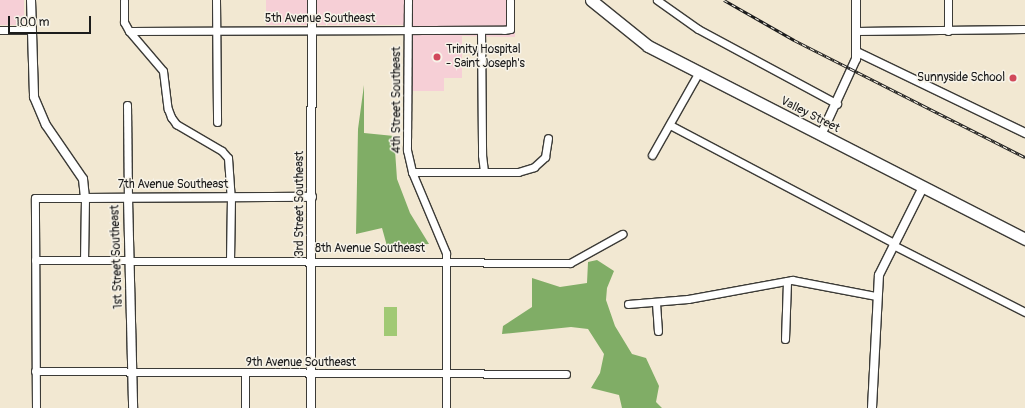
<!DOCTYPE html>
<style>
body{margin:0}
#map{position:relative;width:1025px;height:408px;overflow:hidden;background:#f2e8d2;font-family:Pangolin,sans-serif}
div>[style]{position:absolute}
.built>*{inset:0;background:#f6cfd6;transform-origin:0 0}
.green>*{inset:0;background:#a1c974;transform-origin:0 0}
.forest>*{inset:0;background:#80ad66}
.roads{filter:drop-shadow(1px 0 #3c3b37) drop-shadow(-1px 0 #3c3b37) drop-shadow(0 1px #3c3b37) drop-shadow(0 -1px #3c3b37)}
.minor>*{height:7px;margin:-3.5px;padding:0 3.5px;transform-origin:3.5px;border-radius:3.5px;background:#fff}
.tertiary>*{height:8px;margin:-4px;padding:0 4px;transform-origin:4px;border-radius:4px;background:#fff}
.primary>*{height:11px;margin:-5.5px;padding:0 5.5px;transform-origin:5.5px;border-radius:5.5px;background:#fff}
.rail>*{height:3px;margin-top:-1.5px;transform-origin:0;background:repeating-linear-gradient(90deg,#f7f3e8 0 4.5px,#1c1c1c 0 9px);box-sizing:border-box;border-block:1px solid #1c1c1c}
.dots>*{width:11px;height:11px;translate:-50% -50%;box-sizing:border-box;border:2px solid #f7f3e8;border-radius:50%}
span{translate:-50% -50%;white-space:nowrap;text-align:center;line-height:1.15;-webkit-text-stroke:3px #f7f3e8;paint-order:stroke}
.street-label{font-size:12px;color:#1c1c1c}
.poi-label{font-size:12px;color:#1c1c1c}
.left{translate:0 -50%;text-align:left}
.right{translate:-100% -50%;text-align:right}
.scale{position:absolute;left:8px;top:16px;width:83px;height:18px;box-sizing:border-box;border:2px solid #1c1c1c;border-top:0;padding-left:5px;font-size:12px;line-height:14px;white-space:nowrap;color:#1c1c1c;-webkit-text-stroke:3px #f7f3e8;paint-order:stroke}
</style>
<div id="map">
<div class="built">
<i style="left:0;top:0;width:24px;height:25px"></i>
<i style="clip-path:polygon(266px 0,515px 0,515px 37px,462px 36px,462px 78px,444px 78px,444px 91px,412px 91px,412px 25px,266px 25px)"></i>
</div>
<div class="green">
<i style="left:384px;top:307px;width:13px;height:29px"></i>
</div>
<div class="forest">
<i style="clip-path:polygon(364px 85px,364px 133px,394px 136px,397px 179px,410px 213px,429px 244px,387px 246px,382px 228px,356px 234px,358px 129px)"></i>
<i style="clip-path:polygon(597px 260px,614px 271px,607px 288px,606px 300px,615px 326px,632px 354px,646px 358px,659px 386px,656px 402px,662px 408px,622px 408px,619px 395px,591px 388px,600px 373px,604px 354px,588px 329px,571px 327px,502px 334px,503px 326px,532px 307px,532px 278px,560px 287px,587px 283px,588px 262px)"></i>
</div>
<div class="roads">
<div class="minor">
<i style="left:124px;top:0;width:22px;rotate:90deg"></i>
<i style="left:124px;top:22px;width:10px;rotate:61deg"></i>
<i style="left:129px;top:31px;width:52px;rotate:49.6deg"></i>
<i style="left:163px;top:71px;width:38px;rotate:83deg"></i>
<i style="left:168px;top:109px;width:9px;rotate:69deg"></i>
<i style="left:171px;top:117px;width:9px;rotate:54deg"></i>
<i style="left:176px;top:124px;width:53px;rotate:30.4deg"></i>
<i style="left:222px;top:151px;width:9px;rotate:49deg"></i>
<i style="left:228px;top:158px;width:39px;rotate:86deg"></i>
<i style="left:231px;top:197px;width:62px;rotate:90.9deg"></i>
<i style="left:216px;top:0;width:122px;rotate:89.5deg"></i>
<i style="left:408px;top:0;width:150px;rotate:90.4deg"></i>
<i style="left:407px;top:150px;width:23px;rotate:77deg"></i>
<i style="left:412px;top:172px;width:88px;rotate:67.2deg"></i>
<i style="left:446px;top:253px;width:155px;rotate:90deg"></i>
<i style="left:657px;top:0;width:50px;rotate:35.3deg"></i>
<i style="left:698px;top:29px;width:158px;rotate:28.3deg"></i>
<i style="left:948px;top:0;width:31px;rotate:90deg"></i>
<i style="left:0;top:30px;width:31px"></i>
<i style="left:481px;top:30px;width:125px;rotate:89.5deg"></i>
<i style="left:482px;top:155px;width:16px;rotate:83deg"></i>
<i style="left:129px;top:31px;width:375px;rotate:-0.2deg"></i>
<i style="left:504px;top:30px;width:6px;rotate:-9deg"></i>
<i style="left:510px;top:29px;width:29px;rotate:-90deg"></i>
<i style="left:856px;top:31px;width:169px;rotate:-0.7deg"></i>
<i style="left:127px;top:105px;width:93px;rotate:89.4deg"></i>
<i style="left:670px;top:125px;width:253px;rotate:27.8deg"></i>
<i style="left:652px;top:155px;width:95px;rotate:-60.5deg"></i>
<i style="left:412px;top:172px;width:106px"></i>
<i style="left:518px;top:172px;width:17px;rotate:-17deg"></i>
<i style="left:534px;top:167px;width:15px;rotate:-42deg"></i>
<i style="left:545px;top:157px;width:19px;rotate:-81deg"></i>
<i style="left:893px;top:245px;width:148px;rotate:26.9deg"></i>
<i style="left:35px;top:260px;width:535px;rotate:0.32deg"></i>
<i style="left:570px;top:263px;width:60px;rotate:-29.1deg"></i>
<i style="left:656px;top:303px;width:28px;rotate:86deg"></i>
<i style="left:628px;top:304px;width:60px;rotate:-4.8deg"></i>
<i style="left:688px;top:299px;width:106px;rotate:-10.4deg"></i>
<i style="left:792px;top:280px;width:86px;rotate:10.8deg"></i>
<i style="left:785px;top:339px;width:58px;rotate:-88deg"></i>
<i style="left:35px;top:371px;width:531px;rotate:0.32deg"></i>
<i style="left:36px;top:408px;width:210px;rotate:-90.3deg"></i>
<i style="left:35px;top:198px;width:50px"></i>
<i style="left:85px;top:198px;width:62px;rotate:90.9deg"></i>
<i style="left:245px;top:408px;width:34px;rotate:-90deg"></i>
</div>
<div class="tertiary">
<i style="left:31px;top:0;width:97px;rotate:88.2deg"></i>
<i style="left:34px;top:97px;width:30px;rotate:67deg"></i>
<i style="left:46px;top:125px;width:65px;rotate:55.6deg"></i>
<i style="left:83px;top:179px;width:19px;rotate:84deg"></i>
<i style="left:85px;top:198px;width:227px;rotate:-0.3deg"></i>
<i style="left:857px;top:52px;width:187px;rotate:25.7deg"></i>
<i style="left:821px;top:135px;width:84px;rotate:-65.3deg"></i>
<i style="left:856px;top:59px;width:59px;rotate:-90deg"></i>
<i style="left:128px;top:198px;width:210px;rotate:88.6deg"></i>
<i style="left:311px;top:408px;width:408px;rotate:-89.9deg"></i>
<i style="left:872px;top:408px;width:133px;rotate:-87deg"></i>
<i style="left:879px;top:275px;width:98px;rotate:-63.4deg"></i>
</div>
<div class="primary">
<i style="left:591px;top:0;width:73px;rotate:38.9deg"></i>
<i style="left:648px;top:46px;width:424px;rotate:27.1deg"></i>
</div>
</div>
<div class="rail">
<i style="left:724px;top:0;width:81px;rotate:29.7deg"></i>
<i style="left:794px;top:40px;width:259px;rotate:26.9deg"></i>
</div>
<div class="dots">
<i style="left:437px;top:57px;background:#d1495b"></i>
<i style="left:1013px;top:78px;background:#d1495b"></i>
</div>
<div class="street-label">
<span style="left:320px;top:19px">5th Avenue Southeast</span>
<span style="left:397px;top:100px;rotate:-90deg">4th Street Southeast</span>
<span style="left:810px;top:115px;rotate:27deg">Valley Street</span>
<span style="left:173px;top:185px">7th Avenue Southeast</span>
<span style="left:300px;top:204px;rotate:-90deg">3rd Street Southeast</span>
<span style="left:370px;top:249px">8th Avenue Southeast</span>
<span style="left:117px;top:257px;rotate:-92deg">1st Street Southeast</span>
<span style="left:301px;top:363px">9th Avenue Southeast</span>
</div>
<div class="poi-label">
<span class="left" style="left:446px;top:57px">Trinity Hospital<br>- Saint Joseph's</span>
<span class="right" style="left:1005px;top:78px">Sunnyside School</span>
</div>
<div class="scale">100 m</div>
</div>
